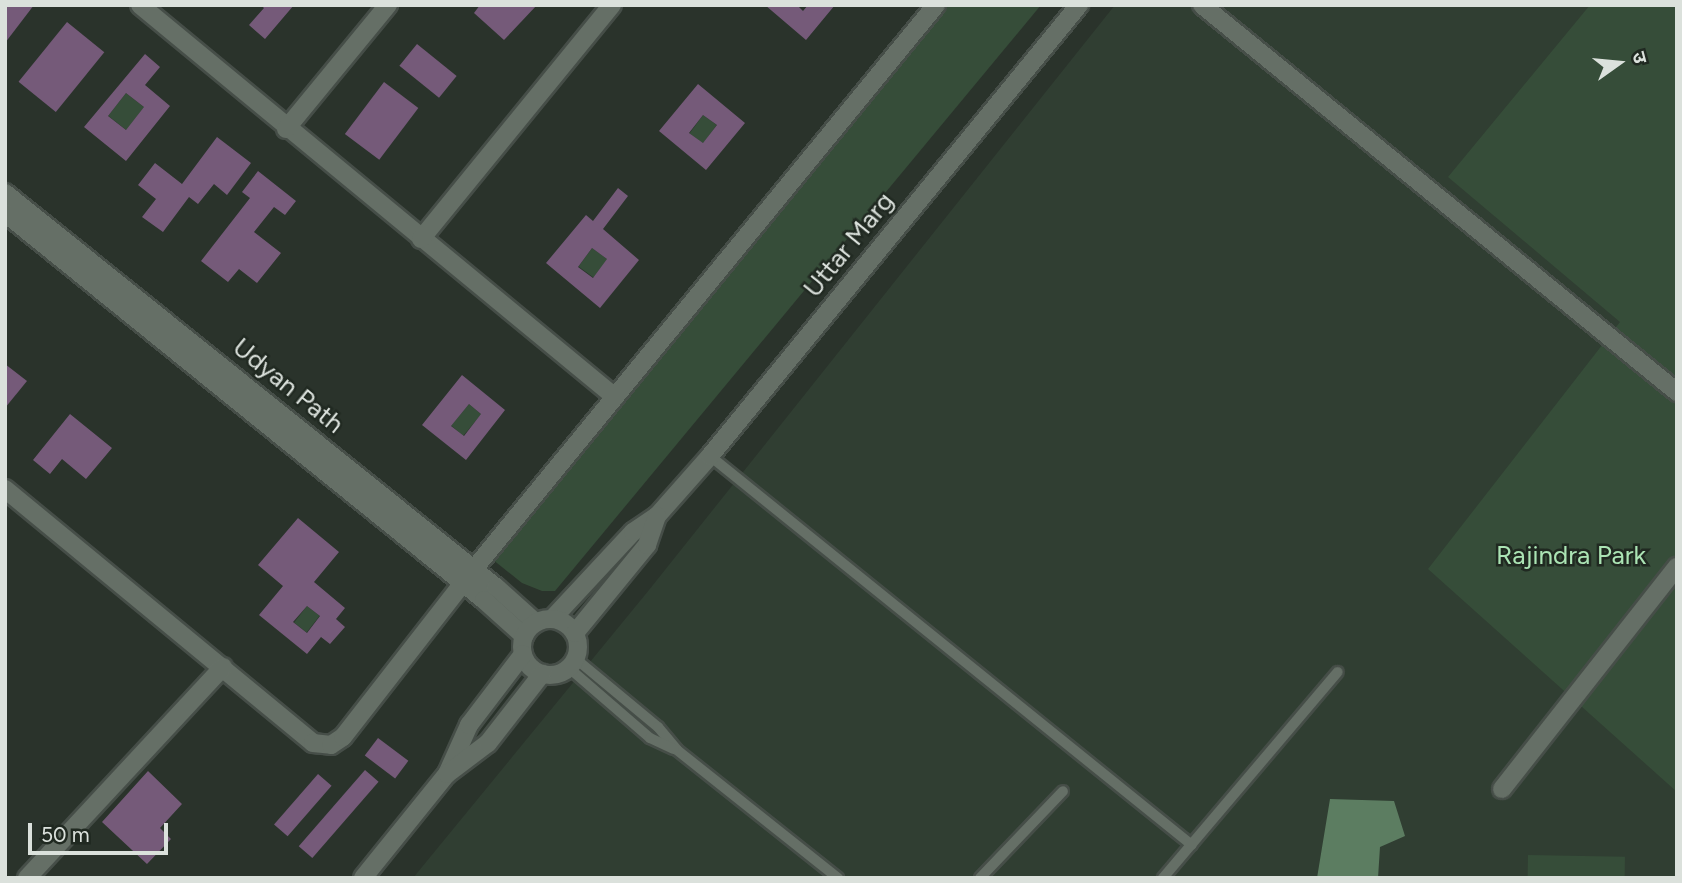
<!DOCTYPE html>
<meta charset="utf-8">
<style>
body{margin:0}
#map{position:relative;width:1682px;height:883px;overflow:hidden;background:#2a332b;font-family:Figtree,"Noto Sans Devanagari",sans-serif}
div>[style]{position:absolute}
.built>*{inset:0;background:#303e32}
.green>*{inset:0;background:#364d39;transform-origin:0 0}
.water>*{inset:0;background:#5c7d61}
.building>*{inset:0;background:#755a79;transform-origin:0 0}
.roads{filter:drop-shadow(2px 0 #464e48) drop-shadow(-2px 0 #464e48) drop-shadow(0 2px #464e48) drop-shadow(0 -2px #464e48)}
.lane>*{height:10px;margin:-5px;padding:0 5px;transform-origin:5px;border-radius:5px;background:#656f66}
.street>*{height:18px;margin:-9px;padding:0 9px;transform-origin:9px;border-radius:9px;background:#656f66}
.secondary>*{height:18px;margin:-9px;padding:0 9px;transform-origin:9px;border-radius:9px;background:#656f66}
.secondary>.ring{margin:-9px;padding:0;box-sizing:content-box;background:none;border:18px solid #656f66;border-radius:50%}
span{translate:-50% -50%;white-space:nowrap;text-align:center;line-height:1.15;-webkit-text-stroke:5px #202921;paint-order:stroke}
.street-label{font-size:26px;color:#dbe1dc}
.park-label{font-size:26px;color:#abe4b4}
.frame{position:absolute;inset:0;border:7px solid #dbe1dc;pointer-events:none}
.north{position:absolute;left:1584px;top:28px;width:70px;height:70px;-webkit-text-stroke:5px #202921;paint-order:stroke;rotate:75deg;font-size:19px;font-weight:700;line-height:28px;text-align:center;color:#dbe1dc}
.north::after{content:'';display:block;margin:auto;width:24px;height:32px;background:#dbe1dc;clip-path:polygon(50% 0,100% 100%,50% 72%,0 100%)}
.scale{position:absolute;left:28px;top:823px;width:140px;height:32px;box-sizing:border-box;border:4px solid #dbe1dc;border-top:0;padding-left:9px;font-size:21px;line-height:24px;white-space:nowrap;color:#dbe1dc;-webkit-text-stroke:5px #202921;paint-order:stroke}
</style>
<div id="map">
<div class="built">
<div style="clip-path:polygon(1115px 5px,1677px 5px,1677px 878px,413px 878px,649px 590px)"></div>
</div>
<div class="green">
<div style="clip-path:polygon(943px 5px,1041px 5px,555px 591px,542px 591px,522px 583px,492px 559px)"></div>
<div style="clip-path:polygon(1590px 5px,1677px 5px,1677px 792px,1428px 569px,1620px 322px,1448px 177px)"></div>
<div style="left:126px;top:93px;width:23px;height:29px;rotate:38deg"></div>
<div style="left:703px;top:115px;width:17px;height:23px;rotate:36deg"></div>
<div style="left:592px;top:248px;width:19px;height:23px;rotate:36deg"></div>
<div style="left:469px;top:404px;width:16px;height:28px;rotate:40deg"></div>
<div style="left:307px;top:606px;width:16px;height:21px;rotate:38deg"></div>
<div style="left:1528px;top:855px;width:97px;height:23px;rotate:1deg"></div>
</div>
<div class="water">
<div style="clip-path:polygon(1330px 799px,1394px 801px,1405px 836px,1380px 847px,1378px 878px,1317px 878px)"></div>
</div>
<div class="building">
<div style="clip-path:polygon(5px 5px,34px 5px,5px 43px)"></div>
<div style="clip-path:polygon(261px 5px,294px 5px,265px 39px,249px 25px,264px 8px)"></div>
<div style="clip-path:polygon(480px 5px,537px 5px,504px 40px,474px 13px)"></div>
<div style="clip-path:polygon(765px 5px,797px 5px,803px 11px,808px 5px,835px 5px,806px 40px)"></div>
<div style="left:67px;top:22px;width:48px;height:77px;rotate:39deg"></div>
<div style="left:417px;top:44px;width:51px;height:28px;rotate:39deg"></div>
<div style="clip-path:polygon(evenodd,145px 54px,160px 67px,145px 85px,170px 106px,126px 161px,84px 127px,145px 54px,126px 93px,144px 107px,126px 130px,108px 116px,126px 93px)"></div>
<div style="left:384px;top:82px;width:43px;height:65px;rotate:37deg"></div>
<div style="clip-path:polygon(evenodd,698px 84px,745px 123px,706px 170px,659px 131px,698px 84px,703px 115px,717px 125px,703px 143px,689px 133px,703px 115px)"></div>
<div style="clip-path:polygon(217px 137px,251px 163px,227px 195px,214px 184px,198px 204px,189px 197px,163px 232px,142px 217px,156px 199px,138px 185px,155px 163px,182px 184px)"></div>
<div style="clip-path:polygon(258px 171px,296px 201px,285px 215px,274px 207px,254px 232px,281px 253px,257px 283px,239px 269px,228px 282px,201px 261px,250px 198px,242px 192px)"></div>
<div style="clip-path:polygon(evenodd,618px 188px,628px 196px,603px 229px,639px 260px,600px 308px,546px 263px,586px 215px,593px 221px,618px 188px,592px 248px,607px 259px,593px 278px,578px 267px,592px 248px)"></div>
<div style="clip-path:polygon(5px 364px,27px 381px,5px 408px)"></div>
<div style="clip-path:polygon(evenodd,462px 375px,505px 410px,466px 460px,422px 425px,462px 375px,469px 404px,481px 414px,464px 436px,451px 426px,469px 404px)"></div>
<div style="clip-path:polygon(70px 414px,112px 448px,86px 479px,62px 459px,50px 474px,33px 460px)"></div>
<div style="clip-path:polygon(evenodd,298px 518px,339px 552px,314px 582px,345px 608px,336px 619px,345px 627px,330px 644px,321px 637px,307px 654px,259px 615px,283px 586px,258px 565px,298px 518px,307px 606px,320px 616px,307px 633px,293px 622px,307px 606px)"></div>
<div style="left:378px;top:738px;width:38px;height:22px;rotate:37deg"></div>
<div style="left:365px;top:770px;width:18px;height:101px;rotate:41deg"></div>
<div style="clip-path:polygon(148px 771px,182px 804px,160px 828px,171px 839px,147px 864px,102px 822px)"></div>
<div style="left:318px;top:774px;width:18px;height:67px;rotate:41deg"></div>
</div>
<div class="roads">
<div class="lane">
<div style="left:710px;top:456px;width:619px;rotate:38.91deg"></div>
<div style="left:576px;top:659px;width:107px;rotate:39.7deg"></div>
<div style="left:658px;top:727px;width:30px;rotate:50deg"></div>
<div style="left:677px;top:750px;width:206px;rotate:38.5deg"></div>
<div style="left:569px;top:668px;width:107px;rotate:40.8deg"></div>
<div style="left:650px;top:738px;width:26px;rotate:25deg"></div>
<div style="left:980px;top:878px;width:120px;rotate:-46.3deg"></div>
<div style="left:1163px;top:878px;width:270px;rotate:-49.7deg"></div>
</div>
<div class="street">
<div style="left:140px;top:5px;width:616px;rotate:39.53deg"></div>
<div style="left:1202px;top:5px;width:613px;rotate:39.17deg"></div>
<div style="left:286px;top:129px;width:161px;rotate:-50.6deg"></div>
<div style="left:421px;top:239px;width:302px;rotate:-50.8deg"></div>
<div style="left:5px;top:489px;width:399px;rotate:39.5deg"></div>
<div style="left:313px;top:743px;width:18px;rotate:6deg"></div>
<div style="left:331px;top:745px;width:14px;rotate:-34deg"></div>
<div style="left:343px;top:737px;width:213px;rotate:-52.1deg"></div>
<div style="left:474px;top:569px;width:729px;rotate:-50.68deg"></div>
<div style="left:1502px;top:789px;width:283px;rotate:-51.8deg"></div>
<div style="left:27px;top:878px;width:288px;rotate:-47.1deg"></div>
</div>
<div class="secondary">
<div style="left:5px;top:193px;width:630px;rotate:38.75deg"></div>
<div style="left:496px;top:587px;width:52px;rotate:41.9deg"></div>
<div style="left:5px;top:213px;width:616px;rotate:38.94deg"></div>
<div style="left:484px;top:600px;width:54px;rotate:42deg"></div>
<div style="left:553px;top:618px;width:117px;rotate:-47.1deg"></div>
<div style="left:633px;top:532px;width:29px;rotate:-34deg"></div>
<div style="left:657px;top:516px;width:80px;rotate:-48.5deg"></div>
<div style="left:710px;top:456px;width:583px;rotate:-50.71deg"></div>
<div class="ring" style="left:522px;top:619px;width:38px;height:38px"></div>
<div style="left:575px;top:633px;width:114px;rotate:-50.7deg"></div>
<div style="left:647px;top:545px;width:31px;rotate:-71deg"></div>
<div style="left:447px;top:774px;width:54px;rotate:-65.8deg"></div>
<div style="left:469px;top:725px;width:89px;rotate:-52.7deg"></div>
<div style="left:363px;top:878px;width:134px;rotate:-51.1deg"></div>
<div style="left:447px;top:774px;width:51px;rotate:-37.1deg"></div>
<div style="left:488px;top:743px;width:88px;rotate:-52deg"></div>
</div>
</div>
<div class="street-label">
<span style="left:849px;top:245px;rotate:-51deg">Uttar Marg</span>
<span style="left:288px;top:386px;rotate:39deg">Udyan Path</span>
</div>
<div class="park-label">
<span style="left:1571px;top:556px">Rajindra Park</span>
</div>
<div class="frame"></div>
<div class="north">उ</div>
<div class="scale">50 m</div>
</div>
